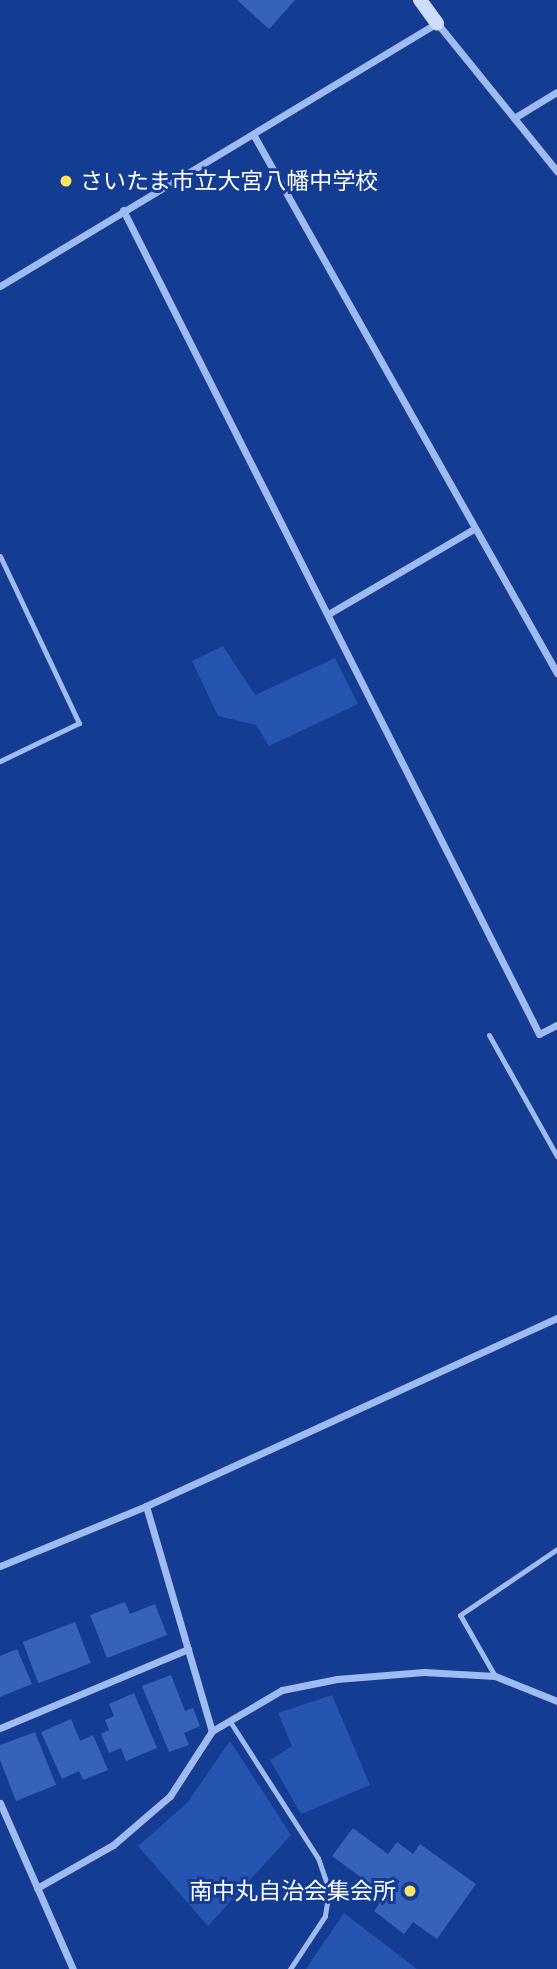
<!DOCTYPE html>
<meta charset="utf-8">
<style>
body{margin:0}
#map{position:relative;width:557px;height:1969px;overflow:hidden;background:#133c92;font-family:Cabin,"Noto Sans JP",sans-serif}
div>[style]{position:absolute}
.green>*{inset:0;background:#2554b1}
.building>*{inset:0;background:#3762b9;transform-origin:0 0}
.lane>*{height:5px;margin:-2.5px;padding:0 2.5px;transform-origin:2.5px;border-radius:2.5px;background:#a0bbf2}
.street>*{height:7px;margin:-3.5px;padding:0 3.5px;transform-origin:3.5px;border-radius:3.5px;background:#a0bbf2}
.secondary>*{height:14px;margin:-7px;padding:0 7px;transform-origin:7px;border-radius:7px;background:#ceddfc}
.dots>*{width:19px;height:19px;translate:-50% -50%;box-sizing:border-box;border:4px solid #133c92;border-radius:50%}
span{translate:-50% -50%;white-space:nowrap;text-align:center;line-height:1.15;-webkit-text-stroke:6px #133c92;paint-order:stroke}
.poi-label{font-size:23px;color:#fff}
.left{translate:0 -50%;text-align:left}
.right{translate:-100% -50%;text-align:right}
</style>
<div id="map">
<div class="green">
<div style="clip-path:polygon(223px 646px,255px 695px,335px 658px,358px 704px,269px 746px,256px 725px,218px 716px,192px 661px)"></div>
<div style="clip-path:polygon(332px 1695px,370px 1785px,301px 1814px,270px 1760px,292px 1746px,278px 1713px)"></div>
<div style="clip-path:polygon(230px 1741px,291px 1835px,208px 1926px,138px 1846px,187px 1803px)"></div>
<div style="clip-path:polygon(344px 1913px,417px 1969px,306px 1969px)"></div>
</div>
<div class="building">
<div style="clip-path:polygon(237px 0,295px 0,269px 29px)"></div>
<div style="clip-path:polygon(125px 1602px,130px 1614px,155px 1604px,167px 1635px,107px 1658px,90px 1615px)"></div>
<div style="left:75px;top:1622px;width:44px;height:56px;rotate:69deg"></div>
<div style="clip-path:polygon(17px 1649px,32px 1684px,0 1697px,0 1656px)"></div>
<div style="clip-path:polygon(171px 1675px,185px 1711px,193px 1708px,200px 1726px,184px 1733px,189px 1745px,169px 1752px,142px 1686px)"></div>
<div style="clip-path:polygon(134px 1693px,157px 1748px,126px 1761px,121px 1748px,109px 1753px,101px 1734px,109px 1730px,105px 1720px,114px 1716px,109px 1704px)"></div>
<div style="clip-path:polygon(71px 1719px,80px 1741px,93px 1735px,108px 1770px,83px 1780px,79px 1771px,62px 1779px,41px 1732px)"></div>
<div style="clip-path:polygon(35px 1732px,56px 1785px,16px 1801px,0 1760px,0 1745px)"></div>
<div style="clip-path:polygon(353px 1828px,388px 1854px,397px 1842px,413px 1854px,420px 1844px,476px 1884px,437px 1939px,413px 1922px,404px 1934px,374px 1911px,385px 1895px,332px 1856px)"></div>
</div>
<div class="lane">
<div style="left:0;top:556px;width:185px;rotate:64.7deg"></div>
<div style="left:79px;top:723px;width:88px;rotate:154.3deg"></div>
<div style="left:489px;top:1035px;width:139px;rotate:60.7deg"></div>
<div style="left:495px;top:1676px;width:70px;rotate:-119.8deg"></div>
<div style="left:460px;top:1615px;width:117px;rotate:-34.2deg"></div>
<div style="left:229px;top:1720px;width:164px;rotate:57.2deg"></div>
<div style="left:318px;top:1858px;width:34px;rotate:71deg"></div>
<div style="left:329px;top:1890px;width:26px;rotate:99deg"></div>
<div style="left:325px;top:1916px;width:64px;rotate:123.4deg"></div>
</div>
<div class="street">
<div style="left:514px;top:118px;width:50px;rotate:-31.2deg"></div>
<div style="left:253px;top:134px;width:619px;rotate:60.58deg"></div>
<div style="left:123px;top:210px;width:923px;rotate:63.21deg"></div>
<div style="left:539px;top:1034px;width:20px;rotate:-27deg"></div>
<div style="left:0;top:286px;width:510px;rotate:-31.04deg"></div>
<div style="left:437px;top:23px;width:191px;rotate:51deg"></div>
<div style="left:330px;top:613px;width:167px;rotate:-30.3deg"></div>
<div style="left:146px;top:1506px;width:234px;rotate:73.7deg"></div>
<div style="left:0;top:1566px;width:158px;rotate:-22.3deg"></div>
<div style="left:146px;top:1506px;width:452px;rotate:-24.6deg"></div>
<div style="left:0;top:1728px;width:204px;rotate:-22.8deg"></div>
<div style="left:0;top:1803px;width:181px;rotate:66.3deg"></div>
<div style="left:37px;top:1888px;width:87px;rotate:-29.5deg"></div>
<div style="left:113px;top:1845px;width:75px;rotate:-40.7deg"></div>
<div style="left:170px;top:1796px;width:77px;rotate:-57.1deg"></div>
<div style="left:212px;top:1731px;width:81px;rotate:-30.4deg"></div>
<div style="left:282px;top:1690px;width:56px;rotate:-11.3deg"></div>
<div style="left:337px;top:1679px;width:87px;rotate:-4.6deg"></div>
<div style="left:424px;top:1672px;width:71px;rotate:3.2deg"></div>
<div style="left:495px;top:1676px;width:67px;rotate:22deg"></div>
</div>
<div class="secondary">
<div style="left:420px;top:0;width:29px;rotate:54deg"></div>
</div>
<div class="dots">
<div style="left:66px;top:181px;background:#ffe360"></div>
<div style="left:410px;top:1891px;background:#ffe360"></div>
</div>
<div class="poi-label">
<span class="left" style="left:80px;top:181px">さいたま市立大宮八幡中学校</span>
<span class="right" style="left:396px;top:1891px">南中丸自治会集会所</span>
</div>
</div>
